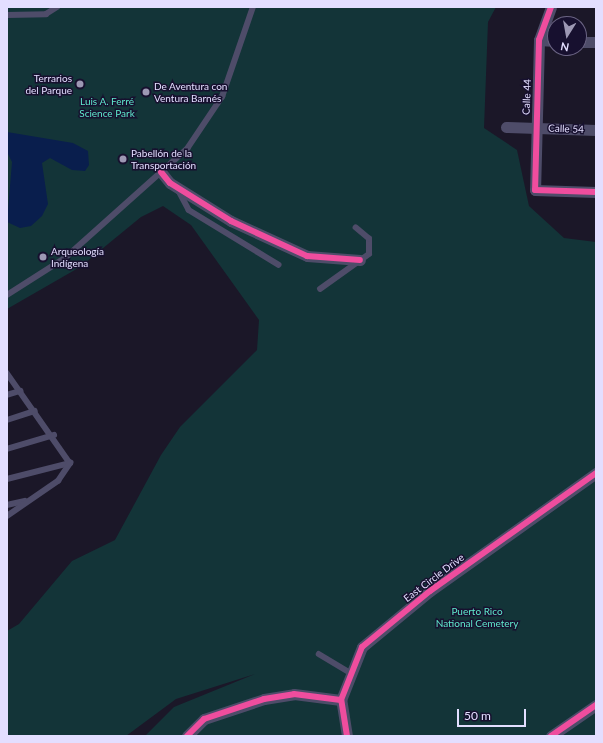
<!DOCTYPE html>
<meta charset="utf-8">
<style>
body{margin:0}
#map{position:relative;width:603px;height:743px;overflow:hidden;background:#1b1728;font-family:Lato,sans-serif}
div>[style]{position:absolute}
.green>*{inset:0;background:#133438}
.water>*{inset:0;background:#091e4d}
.service>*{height:5.5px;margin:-2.75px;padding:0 2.75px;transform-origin:2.75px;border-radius:2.75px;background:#4e4c69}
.minor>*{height:11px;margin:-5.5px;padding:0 5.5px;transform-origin:5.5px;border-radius:5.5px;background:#4e4c69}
.cycleway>*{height:6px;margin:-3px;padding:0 3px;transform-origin:3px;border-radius:3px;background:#ef4d9e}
.dots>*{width:11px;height:11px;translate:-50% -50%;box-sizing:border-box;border:2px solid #17102f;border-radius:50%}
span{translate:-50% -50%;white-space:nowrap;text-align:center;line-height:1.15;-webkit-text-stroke:3px #17102f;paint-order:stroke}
.poi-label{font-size:10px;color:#e3deff}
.right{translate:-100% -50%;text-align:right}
.left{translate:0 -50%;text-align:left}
.street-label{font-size:10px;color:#e3deff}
.park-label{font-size:10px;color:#5feacd}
.frame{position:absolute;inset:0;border:8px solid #e3deff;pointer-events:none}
.north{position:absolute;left:547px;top:16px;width:40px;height:40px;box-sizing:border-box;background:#17102f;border:1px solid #696282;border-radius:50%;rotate:191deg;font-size:11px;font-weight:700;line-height:16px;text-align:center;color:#e3deff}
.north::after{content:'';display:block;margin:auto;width:14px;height:18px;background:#9d98b4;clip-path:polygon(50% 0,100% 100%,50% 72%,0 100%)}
.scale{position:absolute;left:457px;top:709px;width:69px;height:18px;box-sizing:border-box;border:2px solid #e3deff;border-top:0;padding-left:5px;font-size:12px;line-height:14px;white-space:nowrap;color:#e3deff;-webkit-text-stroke:3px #17102f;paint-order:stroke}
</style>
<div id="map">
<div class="green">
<div style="clip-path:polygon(7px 7px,496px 7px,488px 22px,484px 128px,517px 150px,529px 206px,564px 238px,596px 242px,596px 736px,145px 736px,174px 707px,255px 674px,176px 699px,126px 736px,7px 736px,7px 631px,19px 624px,72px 561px,115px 540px,161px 455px,180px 427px,257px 350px,259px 320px,191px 225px,163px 206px,141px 217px,80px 267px,7px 309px)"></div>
</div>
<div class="water">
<div style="clip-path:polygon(7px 132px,73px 143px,88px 151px,89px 165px,85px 171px,72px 170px,50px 158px,42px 163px,48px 204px,42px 216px,31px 226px,20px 228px,7px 222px,12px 162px,7px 152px)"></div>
</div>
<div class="service">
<div style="left:7px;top:15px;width:39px;rotate:-1deg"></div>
<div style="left:46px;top:14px;width:13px;rotate:-32deg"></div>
<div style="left:179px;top:191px;width:21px;rotate:62deg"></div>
<div style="left:189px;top:210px;width:105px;rotate:31.4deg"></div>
<div style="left:320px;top:289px;width:60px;rotate:-35.5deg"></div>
<div style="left:369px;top:254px;width:15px;rotate:-90deg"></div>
<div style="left:369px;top:239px;width:17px;rotate:-140deg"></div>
<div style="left:7px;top:295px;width:69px;rotate:-32.5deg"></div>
<div style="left:65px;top:258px;width:164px;rotate:-41.8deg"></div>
<div style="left:187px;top:149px;width:63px;rotate:-56.1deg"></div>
<div style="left:222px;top:97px;width:95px;rotate:-71deg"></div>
<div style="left:7px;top:373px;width:110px;rotate:55deg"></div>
<div style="left:7px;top:395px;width:14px;rotate:-17deg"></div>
<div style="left:7px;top:420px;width:29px;rotate:-18deg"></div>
<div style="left:7px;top:449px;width:49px;rotate:-16.6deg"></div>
<div style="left:7px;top:479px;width:65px;rotate:-14.3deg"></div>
<div style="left:7px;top:505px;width:18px;rotate:-13deg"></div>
<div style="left:7px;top:516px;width:62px;rotate:-34.5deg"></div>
<div style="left:58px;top:481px;width:22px;rotate:-56deg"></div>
<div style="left:319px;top:654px;width:37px;rotate:31deg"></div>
</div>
<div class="minor">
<div style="left:551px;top:7px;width:35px;rotate:110deg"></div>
<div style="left:539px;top:40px;width:150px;rotate:91.5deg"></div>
<div style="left:535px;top:190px;width:61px;rotate:1.9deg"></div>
<div style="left:539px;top:40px;width:16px;rotate:4deg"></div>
<div style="left:579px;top:42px;width:17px"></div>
<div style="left:506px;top:127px;width:90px;rotate:1.9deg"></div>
<div style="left:161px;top:172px;width:14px;rotate:51deg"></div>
<div style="left:170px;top:183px;width:72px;rotate:31.9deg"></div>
<div style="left:231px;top:221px;width:84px;rotate:24.7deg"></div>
<div style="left:307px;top:256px;width:53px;rotate:4.3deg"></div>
<div style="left:187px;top:736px;width:24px;rotate:-45deg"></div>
<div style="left:204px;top:719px;width:63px;rotate:-18.4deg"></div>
<div style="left:264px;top:699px;width:30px;rotate:-9deg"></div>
<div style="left:294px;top:694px;width:47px;rotate:7.3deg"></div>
<div style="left:347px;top:736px;width:36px;rotate:-99deg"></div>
<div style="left:341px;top:700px;width:57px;rotate:-68.4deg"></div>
<div style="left:362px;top:647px;width:88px;rotate:-39.5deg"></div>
<div style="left:430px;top:591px;width:204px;rotate:-35.4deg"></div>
<div style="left:551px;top:736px;width:55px;rotate:-34.6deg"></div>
</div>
<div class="cycleway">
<div style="left:551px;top:7px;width:35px;rotate:110deg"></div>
<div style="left:539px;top:40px;width:150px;rotate:91.5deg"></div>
<div style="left:535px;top:190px;width:61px;rotate:1.9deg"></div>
<div style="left:161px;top:172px;width:14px;rotate:51deg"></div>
<div style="left:170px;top:183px;width:72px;rotate:31.9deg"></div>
<div style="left:231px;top:221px;width:84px;rotate:24.7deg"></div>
<div style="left:307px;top:256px;width:53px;rotate:4.3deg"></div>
<div style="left:187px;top:736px;width:24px;rotate:-45deg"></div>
<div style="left:204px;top:719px;width:63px;rotate:-18.4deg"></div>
<div style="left:264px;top:699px;width:30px;rotate:-9deg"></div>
<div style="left:294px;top:694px;width:47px;rotate:7.3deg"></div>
<div style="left:347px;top:736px;width:36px;rotate:-99deg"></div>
<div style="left:341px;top:700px;width:57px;rotate:-68.4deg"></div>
<div style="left:362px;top:647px;width:88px;rotate:-39.5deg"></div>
<div style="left:430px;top:591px;width:204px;rotate:-35.4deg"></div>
<div style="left:551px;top:736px;width:55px;rotate:-34.6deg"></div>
</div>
<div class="dots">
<div style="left:80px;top:84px;background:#9d98b4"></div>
<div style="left:146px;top:92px;background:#9d98b4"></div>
<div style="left:123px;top:159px;background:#9d98b4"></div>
<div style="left:43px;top:257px;background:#9d98b4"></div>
</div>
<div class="poi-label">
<span class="right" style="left:72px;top:84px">Terrarios<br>del Parque</span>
<span class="left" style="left:154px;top:92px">De Aventura con<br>Ventura Barnés</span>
<span class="left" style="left:131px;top:159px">Pabellón de la<br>Transportación</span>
<span class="left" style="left:51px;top:257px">Arqueología<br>Indígena</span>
</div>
<div class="street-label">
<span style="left:527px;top:97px;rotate:-88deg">Calle 44</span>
<span style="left:566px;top:129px;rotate:2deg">Calle 54</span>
<span style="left:434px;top:578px;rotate:-37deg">East Circle Drive</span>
</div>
<div class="park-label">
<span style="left:107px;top:107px">Luis A. Ferré<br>Science Park</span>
<span style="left:477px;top:617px">Puerto Rico<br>National Cemetery</span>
</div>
<div class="frame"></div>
<div class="north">N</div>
<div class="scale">50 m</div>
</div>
